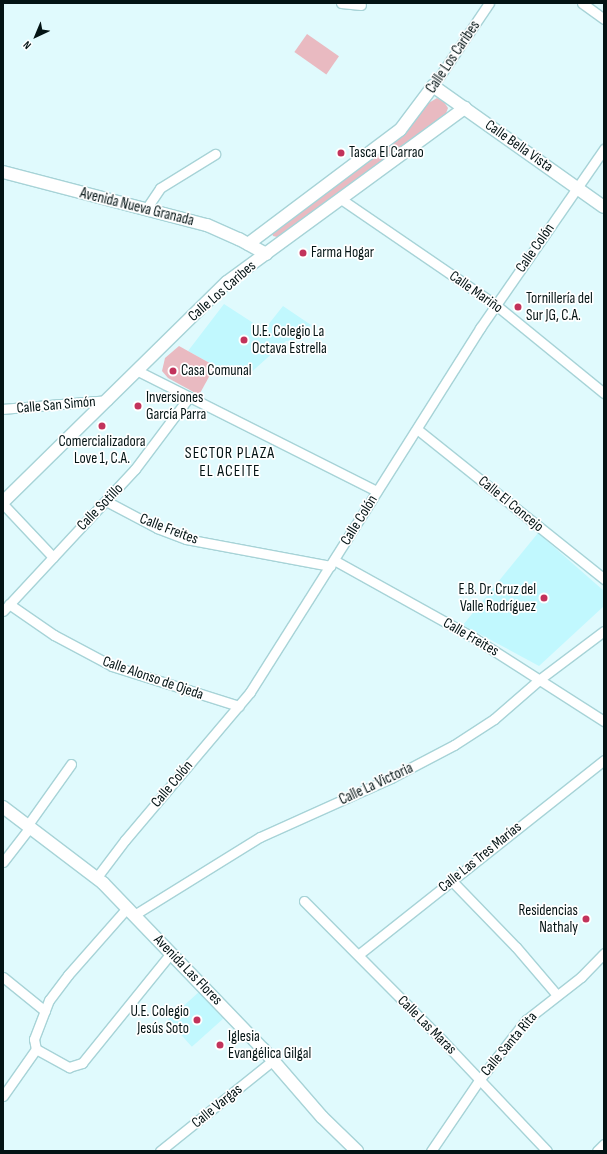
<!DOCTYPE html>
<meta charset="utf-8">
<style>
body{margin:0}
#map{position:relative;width:607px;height:1154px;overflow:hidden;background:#e0fafd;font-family:"Sofia Sans Condensed",sans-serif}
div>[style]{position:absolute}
.built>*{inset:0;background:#c1f8fe;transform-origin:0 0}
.green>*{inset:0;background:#e9bac1;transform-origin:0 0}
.roads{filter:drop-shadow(1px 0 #a7d3d7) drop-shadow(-1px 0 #a7d3d7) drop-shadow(0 1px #a7d3d7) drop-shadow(0 -1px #a7d3d7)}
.minor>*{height:9px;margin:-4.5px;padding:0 4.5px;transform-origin:4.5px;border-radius:4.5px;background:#fff}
.tertiary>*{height:12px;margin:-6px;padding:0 6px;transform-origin:6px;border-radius:6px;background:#fff}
.dots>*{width:11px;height:11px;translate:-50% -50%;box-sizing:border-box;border:2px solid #fff;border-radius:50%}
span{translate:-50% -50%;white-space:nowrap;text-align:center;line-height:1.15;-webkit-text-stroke:3.5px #fff;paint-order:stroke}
.street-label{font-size:15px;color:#031314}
.poi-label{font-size:15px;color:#031314}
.left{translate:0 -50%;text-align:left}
.right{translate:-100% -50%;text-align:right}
.neighbourhood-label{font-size:16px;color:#031314;letter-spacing:1px}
.frame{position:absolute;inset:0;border:4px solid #031314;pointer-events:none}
.north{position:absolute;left:16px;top:16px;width:40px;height:40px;-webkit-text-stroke:3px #fff;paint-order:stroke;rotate:224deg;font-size:11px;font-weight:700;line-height:16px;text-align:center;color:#031314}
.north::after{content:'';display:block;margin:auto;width:14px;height:18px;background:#031314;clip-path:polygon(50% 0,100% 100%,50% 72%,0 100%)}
</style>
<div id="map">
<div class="built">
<div style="clip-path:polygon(224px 304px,264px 330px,283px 306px,311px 325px,300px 340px,286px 341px,247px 376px,217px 367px,188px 351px)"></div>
<div style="clip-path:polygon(538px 533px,604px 591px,604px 606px,539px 666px,463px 625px)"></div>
<div style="left:199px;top:992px;width:36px;height:42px;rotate:48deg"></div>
</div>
<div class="green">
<div style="left:307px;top:34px;width:39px;height:22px;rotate:35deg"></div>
<div style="clip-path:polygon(437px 98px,444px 102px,448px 108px,445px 116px,277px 237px,273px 236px,272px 233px,399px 138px,427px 104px)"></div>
<div style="clip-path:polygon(179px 346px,215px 366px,199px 395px,168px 378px,162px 371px,165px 358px)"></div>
</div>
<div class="roads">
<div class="minor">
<div style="left:341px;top:3px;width:20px;rotate:6deg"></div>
<div style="left:582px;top:3px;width:27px;rotate:36deg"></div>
<div style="left:433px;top:86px;width:100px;rotate:-56deg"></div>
<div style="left:341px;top:199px;width:188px;rotate:34.4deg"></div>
<div style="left:496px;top:305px;width:139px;rotate:39.2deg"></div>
<div style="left:146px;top:209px;width:25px;rotate:-56deg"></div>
<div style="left:160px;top:188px;width:65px;rotate:-31.7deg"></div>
<div style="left:138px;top:371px;width:267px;rotate:26.7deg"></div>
<div style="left:3px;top:409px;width:105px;rotate:-4.9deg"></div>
<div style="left:417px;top:429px;width:240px;rotate:38.7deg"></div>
<div style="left:106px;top:501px;width:58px;rotate:27.9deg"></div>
<div style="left:157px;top:528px;width:31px;rotate:21deg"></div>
<div style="left:186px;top:539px;width:147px;rotate:10.6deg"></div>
<div style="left:3px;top:504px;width:73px;rotate:46.7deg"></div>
<div style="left:334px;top:560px;width:160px;rotate:29.1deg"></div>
<div style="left:474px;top:638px;width:154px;rotate:32.6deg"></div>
<div style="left:9px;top:604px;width:55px;rotate:34.6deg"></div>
<div style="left:54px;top:635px;width:66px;rotate:28.1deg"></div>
<div style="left:112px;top:666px;width:133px;rotate:17.5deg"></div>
<div style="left:3px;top:611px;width:194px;rotate:-47.1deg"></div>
<div style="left:135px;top:469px;width:90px;rotate:-53.1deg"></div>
<div style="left:27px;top:826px;width:76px;rotate:-54.6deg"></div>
<div style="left:3px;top:862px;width:44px;rotate:-52.4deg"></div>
<div style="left:97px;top:877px;width:46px;rotate:-52.9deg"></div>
<div style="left:125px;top:840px;width:194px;rotate:-49.8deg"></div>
<div style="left:250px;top:692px;width:431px;rotate:-57.7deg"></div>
<div style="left:480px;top:328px;width:218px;rotate:-55.3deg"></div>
<div style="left:451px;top:880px;width:93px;rotate:45.9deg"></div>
<div style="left:516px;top:947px;width:63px;rotate:49.5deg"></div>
<div style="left:304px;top:901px;width:197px;rotate:45.2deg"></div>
<div style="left:443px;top:1041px;width:151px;rotate:46.6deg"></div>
<div style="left:127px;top:908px;width:89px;rotate:131.4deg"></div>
<div style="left:68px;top:975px;width:31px;rotate:127deg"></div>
<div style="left:49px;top:1000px;width:42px;rotate:111deg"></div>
<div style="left:34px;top:1039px;width:10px;rotate:79deg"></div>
<div style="left:36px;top:1049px;width:38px;rotate:29deg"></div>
<div style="left:69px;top:1067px;width:14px;rotate:-17deg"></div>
<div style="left:82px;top:1063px;width:141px;rotate:-51deg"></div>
<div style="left:134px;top:915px;width:148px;rotate:-31.8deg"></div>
<div style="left:260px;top:837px;width:144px;rotate:-24.2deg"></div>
<div style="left:391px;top:778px;width:71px;rotate:-27.6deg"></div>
<div style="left:454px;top:745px;width:48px;rotate:-33deg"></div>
<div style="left:494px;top:719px;width:61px;rotate:-41deg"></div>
<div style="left:540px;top:679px;width:80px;rotate:-36.9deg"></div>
<div style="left:358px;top:955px;width:314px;rotate:-38.4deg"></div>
<div style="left:3px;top:977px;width:54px;rotate:39deg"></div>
<div style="left:3px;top:1096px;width:57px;rotate:-54.9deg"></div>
<div style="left:160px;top:1151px;width:145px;rotate:-38.8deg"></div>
<div style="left:431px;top:1151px;width:87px;rotate:-55.8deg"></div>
<div style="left:480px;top:1079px;width:75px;rotate:-52.1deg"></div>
<div style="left:526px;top:1020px;width:70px;rotate:-38deg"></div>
<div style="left:581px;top:977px;width:33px;rotate:-46deg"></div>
<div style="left:597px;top:1151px;width:10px;rotate:-45deg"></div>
</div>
<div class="tertiary">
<div style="left:3px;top:172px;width:211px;rotate:14.6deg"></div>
<div style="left:207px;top:225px;width:35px;rotate:24deg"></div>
<div style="left:239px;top:239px;width:31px;rotate:29deg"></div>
<div style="left:248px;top:244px;width:190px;rotate:-36.9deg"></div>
<div style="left:400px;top:130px;width:55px;rotate:-53.1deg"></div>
<div style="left:433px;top:86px;width:209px;rotate:35.3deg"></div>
<div style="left:3px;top:502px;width:314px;rotate:-44.5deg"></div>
<div style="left:227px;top:282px;width:295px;rotate:-36.2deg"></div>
<div style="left:3px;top:807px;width:126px;rotate:37.2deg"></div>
<div style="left:103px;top:883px;width:231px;rotate:46.1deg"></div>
<div style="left:263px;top:1049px;width:90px;rotate:49.1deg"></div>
<div style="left:322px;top:1117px;width:49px;rotate:44.2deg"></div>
</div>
</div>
<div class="dots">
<div style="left:341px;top:153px;background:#c2335b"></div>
<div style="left:303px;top:253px;background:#c2335b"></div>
<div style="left:518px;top:307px;background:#c2335b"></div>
<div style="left:244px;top:340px;background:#c2335b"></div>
<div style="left:173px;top:371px;background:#c2335b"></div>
<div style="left:138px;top:406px;background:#c2335b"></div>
<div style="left:102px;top:426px;background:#c2335b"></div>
<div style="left:544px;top:598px;background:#c2335b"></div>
<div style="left:586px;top:919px;background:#c2335b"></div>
<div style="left:197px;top:1020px;background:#c2335b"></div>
<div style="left:220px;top:1045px;background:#c2335b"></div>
</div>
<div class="street-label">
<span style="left:453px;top:57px;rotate:-56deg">Calle Los Caribes</span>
<span style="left:519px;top:146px;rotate:35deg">Calle Bella Vista</span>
<span style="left:137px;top:207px;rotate:14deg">Avenida Nueva Granada</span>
<span style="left:535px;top:248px;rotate:-55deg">Calle Colón</span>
<span style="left:222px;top:291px;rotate:-41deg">Calle Los Caribes</span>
<span style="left:476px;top:292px;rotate:35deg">Calle Mariño</span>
<span style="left:56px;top:405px;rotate:-5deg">Calle San Simón</span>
<span style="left:511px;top:504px;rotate:39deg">Calle El Concejo</span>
<span style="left:100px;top:507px;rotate:-46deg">Calle Sotillo</span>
<span style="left:359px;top:520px;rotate:-58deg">Calle Colón</span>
<span style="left:169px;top:529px;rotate:21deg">Calle Freites</span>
<span style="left:471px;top:637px;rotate:30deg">Calle Freites</span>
<span style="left:153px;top:678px;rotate:19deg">Calle Alonso de Ojeda</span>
<span style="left:172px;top:784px;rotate:-50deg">Calle Colón</span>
<span style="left:376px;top:784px;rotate:-25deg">Calle La Victoria</span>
<span style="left:480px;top:857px;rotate:-39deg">Calle Las Tres Marías</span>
<span style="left:188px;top:970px;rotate:46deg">Avenida Las Flores</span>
<span style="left:427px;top:1025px;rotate:45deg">Calle Las Maras</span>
<span style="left:509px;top:1044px;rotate:-50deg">Calle Santa Rita</span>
<span style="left:217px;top:1106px;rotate:-39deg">Calle Vargas</span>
</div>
<div class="poi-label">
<span class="left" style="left:349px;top:153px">Tasca El Carrao</span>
<span class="left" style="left:311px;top:253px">Farma Hogar</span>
<span class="left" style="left:526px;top:307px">Tornillería del<br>Sur JG, C.A.</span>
<span class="left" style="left:252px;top:340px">U.E. Colegio La<br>Octava Estrella</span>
<span class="left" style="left:181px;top:371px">Casa Comunal</span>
<span class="left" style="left:146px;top:406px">Inversiones<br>García Parra</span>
<span style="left:102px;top:450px">Comercializadora<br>Love 1, C.A.</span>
<span class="right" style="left:536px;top:598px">E.B. Dr. Cruz del<br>Valle Rodríguez</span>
<span class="right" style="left:578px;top:919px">Residencias<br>Nathaly</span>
<span class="right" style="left:189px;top:1020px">U.E. Colegio<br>Jesús Soto</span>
<span class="left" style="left:228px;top:1045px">Iglesia<br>Evangélica Gilgal</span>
</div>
<div class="neighbourhood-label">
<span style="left:230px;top:463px">SECTOR PLAZA<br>EL ACEITE</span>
</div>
<div class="frame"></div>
<div class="north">N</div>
</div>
